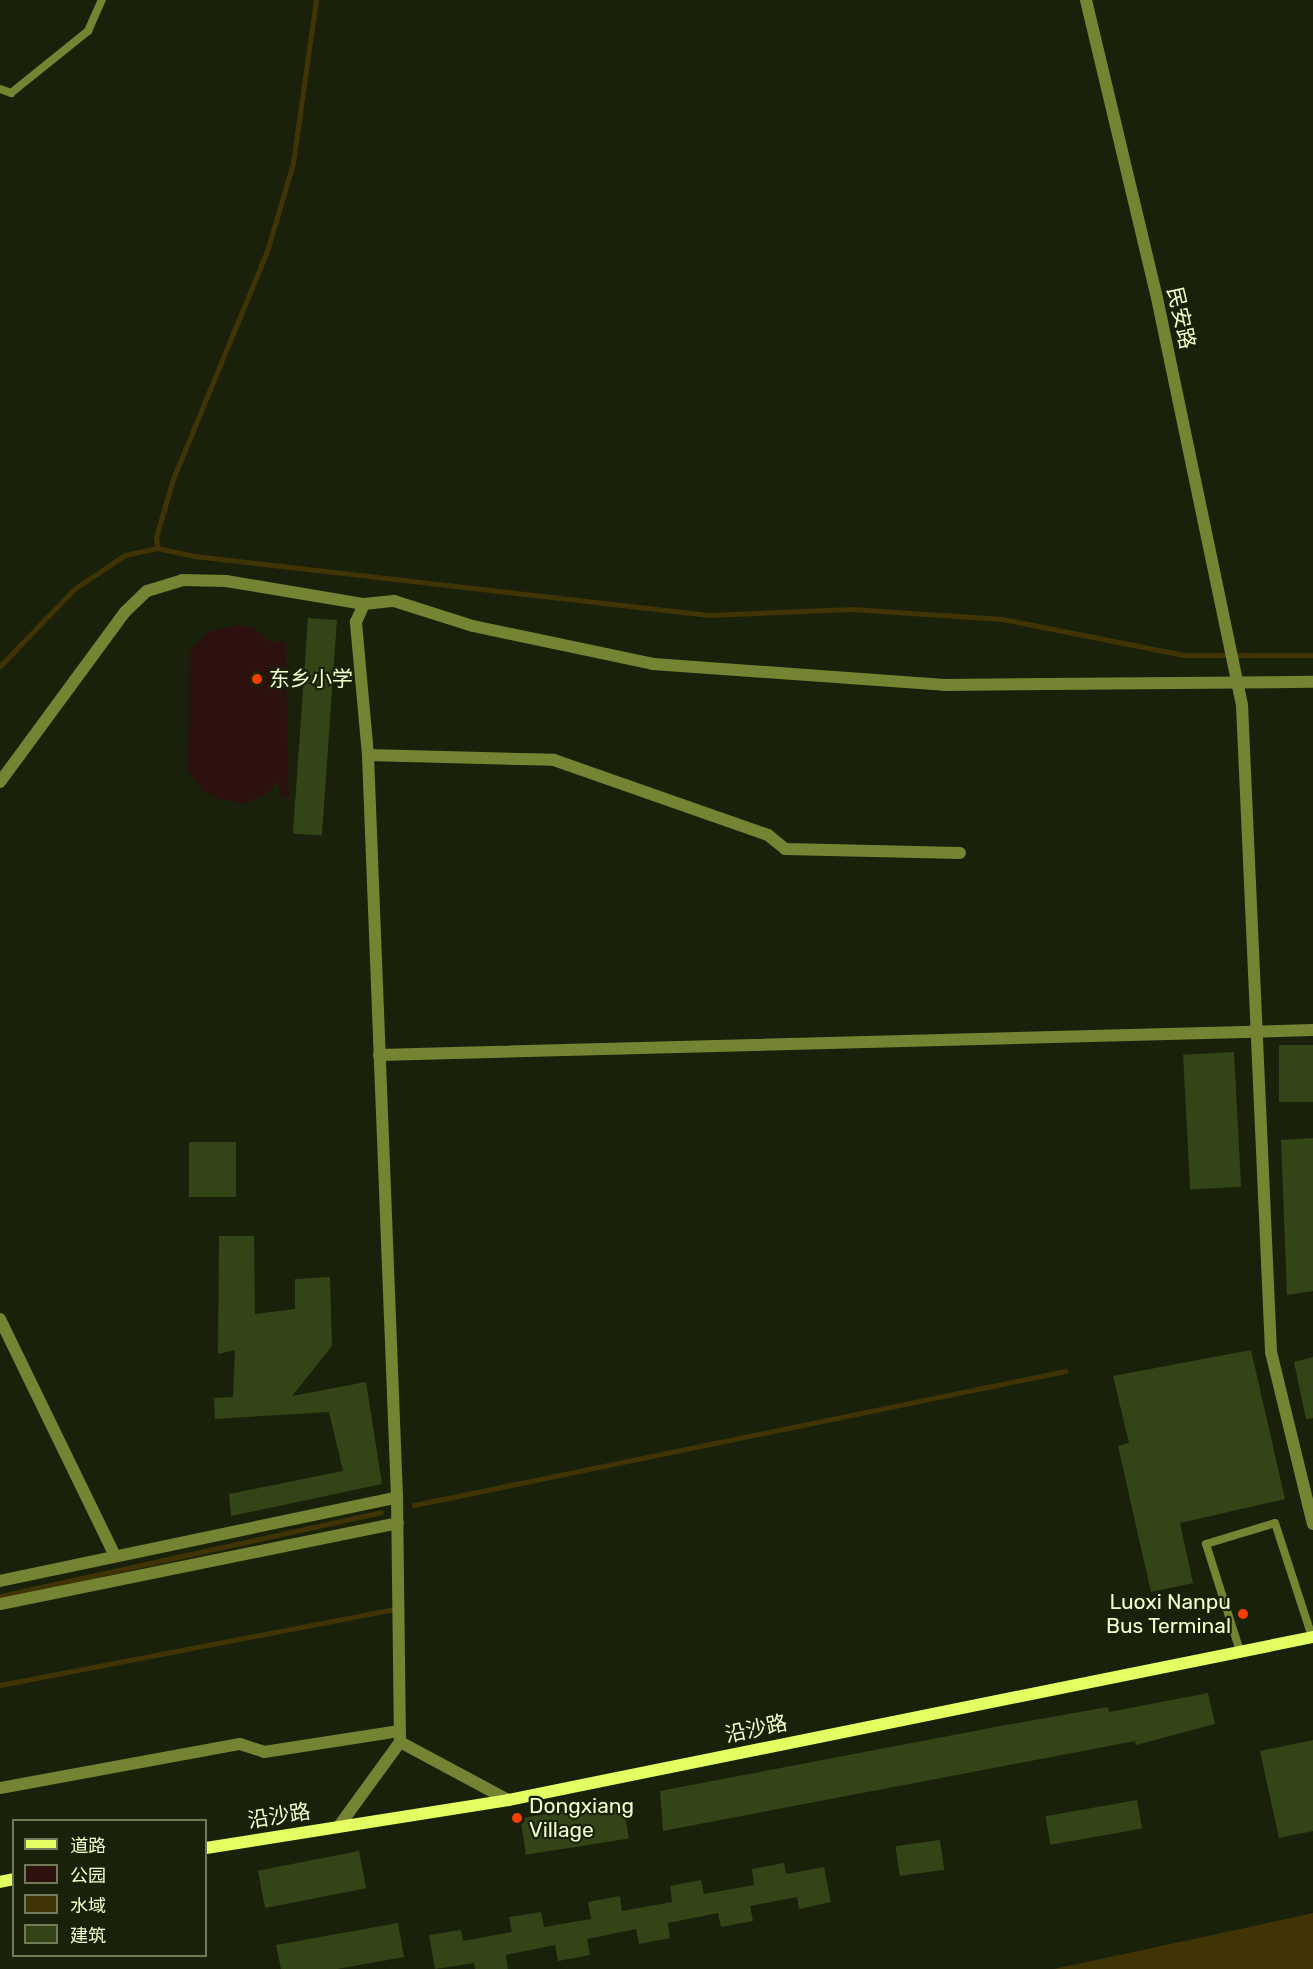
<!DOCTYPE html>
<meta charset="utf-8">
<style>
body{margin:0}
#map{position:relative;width:1313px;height:1969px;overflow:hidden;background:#1a210b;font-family:Rubik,"Noto Sans SC",sans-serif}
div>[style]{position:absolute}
.green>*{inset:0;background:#2c110e}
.water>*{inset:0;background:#403405}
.stream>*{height:5px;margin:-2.5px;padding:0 2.5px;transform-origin:2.5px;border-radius:2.5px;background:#403405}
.building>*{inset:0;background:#334416;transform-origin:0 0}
.lane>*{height:8px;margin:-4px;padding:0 4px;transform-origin:4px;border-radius:4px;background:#758432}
.street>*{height:12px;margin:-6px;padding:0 6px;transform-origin:6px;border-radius:6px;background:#758432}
.secondary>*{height:12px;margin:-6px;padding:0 6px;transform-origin:6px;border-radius:6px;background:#e4ff62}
.dots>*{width:16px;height:16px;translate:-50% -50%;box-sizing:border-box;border:3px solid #1a210b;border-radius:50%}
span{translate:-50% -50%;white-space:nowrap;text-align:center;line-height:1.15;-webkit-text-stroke:4.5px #1a210b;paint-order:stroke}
.street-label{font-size:21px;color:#f1ffcb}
.poi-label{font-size:21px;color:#f1ffcb}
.left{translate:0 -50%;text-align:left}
.right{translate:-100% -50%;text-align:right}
.legend{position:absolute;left:12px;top:1819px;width:195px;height:138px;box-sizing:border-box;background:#1a210b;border:2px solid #707a58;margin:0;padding:8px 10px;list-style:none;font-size:18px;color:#f1ffcb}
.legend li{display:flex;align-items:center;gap:12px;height:30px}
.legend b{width:30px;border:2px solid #707a58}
</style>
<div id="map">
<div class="green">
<div style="clip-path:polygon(239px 625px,254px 628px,272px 642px,285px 642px,289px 797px,279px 797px,279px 781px,266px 794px,246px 803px,219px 799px,203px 790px,188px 770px,190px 650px,210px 631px)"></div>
</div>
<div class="water">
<div style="clip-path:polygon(1313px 1913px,1313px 1969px,1054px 1969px,1231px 1931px)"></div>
</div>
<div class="stream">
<div style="left:157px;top:548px;width:38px;rotate:12deg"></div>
<div style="left:194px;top:556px;width:518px;rotate:6.54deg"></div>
<div style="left:709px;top:615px;width:142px;rotate:-2.4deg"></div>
<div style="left:851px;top:609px;width:151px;rotate:3.8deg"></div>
<div style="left:1002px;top:619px;width:185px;rotate:11.2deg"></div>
<div style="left:1183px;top:655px;width:130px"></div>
<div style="left:0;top:666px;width:107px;rotate:-46.1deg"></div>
<div style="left:74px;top:589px;width:61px;rotate:-33.7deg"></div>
<div style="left:125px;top:555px;width:33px;rotate:-12deg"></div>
<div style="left:157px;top:548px;width:11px;rotate:-95deg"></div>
<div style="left:156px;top:537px;width:60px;rotate:-73.7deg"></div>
<div style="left:173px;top:479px;width:250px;rotate:-67.6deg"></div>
<div style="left:268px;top:248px;width:89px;rotate:-73.6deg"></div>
<div style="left:293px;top:163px;width:165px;rotate:-82deg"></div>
<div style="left:414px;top:1505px;width:665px;rotate:-11.63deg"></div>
<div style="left:0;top:1596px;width:390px;rotate:-12.4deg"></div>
<div style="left:0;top:1685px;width:405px;rotate:-10.9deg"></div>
</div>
<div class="building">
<div style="left:308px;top:618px;width:29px;height:216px;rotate:4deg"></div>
<div style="left:1313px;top:1045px;width:57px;height:34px;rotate:90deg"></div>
<div style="left:1234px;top:1052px;width:135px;height:51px;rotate:87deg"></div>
<div style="clip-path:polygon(1313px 1138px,1313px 1291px,1287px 1295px,1281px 1140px)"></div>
<div style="left:189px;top:1142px;width:47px;height:55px"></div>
<div style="clip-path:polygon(219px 1236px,254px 1236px,255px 1314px,295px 1309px,295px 1279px,330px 1277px,332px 1346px,292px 1396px,366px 1382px,382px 1484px,231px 1516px,229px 1494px,343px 1471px,329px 1412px,215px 1419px,214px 1398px,233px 1397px,235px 1350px,218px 1354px)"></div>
<div style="clip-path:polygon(1251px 1350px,1285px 1499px,1180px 1523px,1193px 1583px,1151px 1592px,1118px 1446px,1129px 1443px,1113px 1376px)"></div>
<div style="clip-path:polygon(1313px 1357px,1313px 1418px,1306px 1419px,1294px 1362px)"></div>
<div style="clip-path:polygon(1208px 1693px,1215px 1724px,1136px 1745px,1135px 1741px,663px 1831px,660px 1791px,1006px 1725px,1108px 1707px,1109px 1712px)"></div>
<div style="clip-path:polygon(1313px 1740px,1313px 1831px,1279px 1838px,1260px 1751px)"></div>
<div style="left:1137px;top:1800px;width:29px;height:93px;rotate:80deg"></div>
<div style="left:623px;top:1802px;width:37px;height:104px;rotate:81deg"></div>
<div style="left:940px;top:1840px;width:30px;height:45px;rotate:82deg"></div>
<div style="left:359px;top:1851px;width:38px;height:103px;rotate:79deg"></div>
<div style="clip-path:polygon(784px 1863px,786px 1874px,824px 1867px,831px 1902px,799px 1909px,797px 1897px,750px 1906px,753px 1921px,721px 1927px,718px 1913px,668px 1923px,670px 1938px,639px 1944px,636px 1929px,587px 1939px,590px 1955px,558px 1961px,555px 1945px,506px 1955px,508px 1969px,475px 1969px,474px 1963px,435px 1969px,429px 1935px,461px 1930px,463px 1941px,512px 1932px,509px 1917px,541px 1912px,544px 1927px,591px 1919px,588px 1902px,620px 1896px,622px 1911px,672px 1902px,670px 1886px,701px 1880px,704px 1894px,754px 1885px,752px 1869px)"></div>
<div style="clip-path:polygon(398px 1923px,404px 1957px,337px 1969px,281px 1969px,276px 1945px)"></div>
</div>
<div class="lane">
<div style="left:0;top:89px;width:12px;rotate:20deg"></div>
<div style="left:11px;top:93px;width:99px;rotate:-38.8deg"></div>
<div style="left:88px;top:31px;width:34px;rotate:-66deg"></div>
<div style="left:1239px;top:1648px;width:109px;rotate:-107.6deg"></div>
<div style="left:1206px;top:1544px;width:72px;rotate:-16.9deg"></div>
<div style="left:1275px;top:1523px;width:120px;rotate:72deg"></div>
</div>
<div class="street">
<div style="left:1086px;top:0;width:306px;rotate:76.6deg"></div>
<div style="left:1157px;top:298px;width:416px;rotate:78.2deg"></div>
<div style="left:1242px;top:705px;width:648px;rotate:87.43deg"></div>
<div style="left:1271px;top:1352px;width:177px;rotate:76.3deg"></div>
<div style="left:368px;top:755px;width:186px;rotate:1.5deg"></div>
<div style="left:554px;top:760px;width:227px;rotate:19.3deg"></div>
<div style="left:768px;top:835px;width:22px;rotate:39deg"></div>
<div style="left:785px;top:849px;width:175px;rotate:1.3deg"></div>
<div style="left:0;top:782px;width:211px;rotate:-53.7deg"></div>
<div style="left:125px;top:612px;width:30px;rotate:-44deg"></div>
<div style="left:147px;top:591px;width:37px;rotate:-17deg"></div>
<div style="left:182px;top:580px;width:44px;rotate:1.3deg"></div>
<div style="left:226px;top:581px;width:140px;rotate:9.5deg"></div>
<div style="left:379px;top:1055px;width:934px;rotate:-1.53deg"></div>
<div style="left:0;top:1319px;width:263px;rotate:64.1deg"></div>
<div style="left:0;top:1581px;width:406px;rotate:-11.9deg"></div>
<div style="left:0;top:1604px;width:406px;rotate:-11.5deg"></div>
<div style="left:400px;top:1742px;width:123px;rotate:28.2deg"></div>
<div style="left:0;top:1788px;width:244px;rotate:-10.4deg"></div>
<div style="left:240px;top:1744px;width:25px;rotate:18deg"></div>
<div style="left:264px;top:1752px;width:137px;rotate:-8.8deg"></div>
<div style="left:339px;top:1826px;width:104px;rotate:-54deg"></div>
<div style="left:400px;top:1742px;width:245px;rotate:-90.7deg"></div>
<div style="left:397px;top:1497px;width:743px;rotate:-92.24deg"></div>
<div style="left:368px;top:755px;width:134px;rotate:-95.2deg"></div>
<div style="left:356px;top:622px;width:20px;rotate:-66deg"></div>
<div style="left:364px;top:604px;width:30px;rotate:-6deg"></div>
<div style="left:394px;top:601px;width:83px;rotate:17.6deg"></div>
<div style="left:473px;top:626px;width:184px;rotate:11.9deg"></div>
<div style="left:653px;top:664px;width:292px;rotate:4.1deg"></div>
<div style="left:944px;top:685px;width:369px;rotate:-0.5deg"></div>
</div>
<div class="secondary">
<div style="left:206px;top:1848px;width:306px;rotate:-9deg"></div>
<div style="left:508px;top:1800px;width:821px;rotate:-11.45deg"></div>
<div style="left:0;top:1882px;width:14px;rotate:-12deg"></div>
</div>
<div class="dots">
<div style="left:257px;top:679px;background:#f63e00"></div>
<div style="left:1243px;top:1614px;background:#f63e00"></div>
<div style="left:517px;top:1818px;background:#f63e00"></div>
</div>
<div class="street-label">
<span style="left:1181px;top:318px;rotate:77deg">民安路</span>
<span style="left:756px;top:1729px;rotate:-12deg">沿沙路</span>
<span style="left:279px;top:1816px;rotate:-9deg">沿沙路</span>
</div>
<div class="poi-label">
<span class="left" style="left:269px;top:679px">东乡小学</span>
<span class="right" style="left:1231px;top:1614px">Luoxi Nanpu<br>Bus Terminal</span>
<span class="left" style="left:529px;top:1818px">Dongxiang<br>Village</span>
</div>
<ul class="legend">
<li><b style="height:8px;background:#e4ff62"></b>道路</li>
<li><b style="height:16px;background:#2c110e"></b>公园</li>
<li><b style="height:16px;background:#403405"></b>水域</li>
<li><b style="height:16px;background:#334416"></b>建筑</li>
</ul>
</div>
